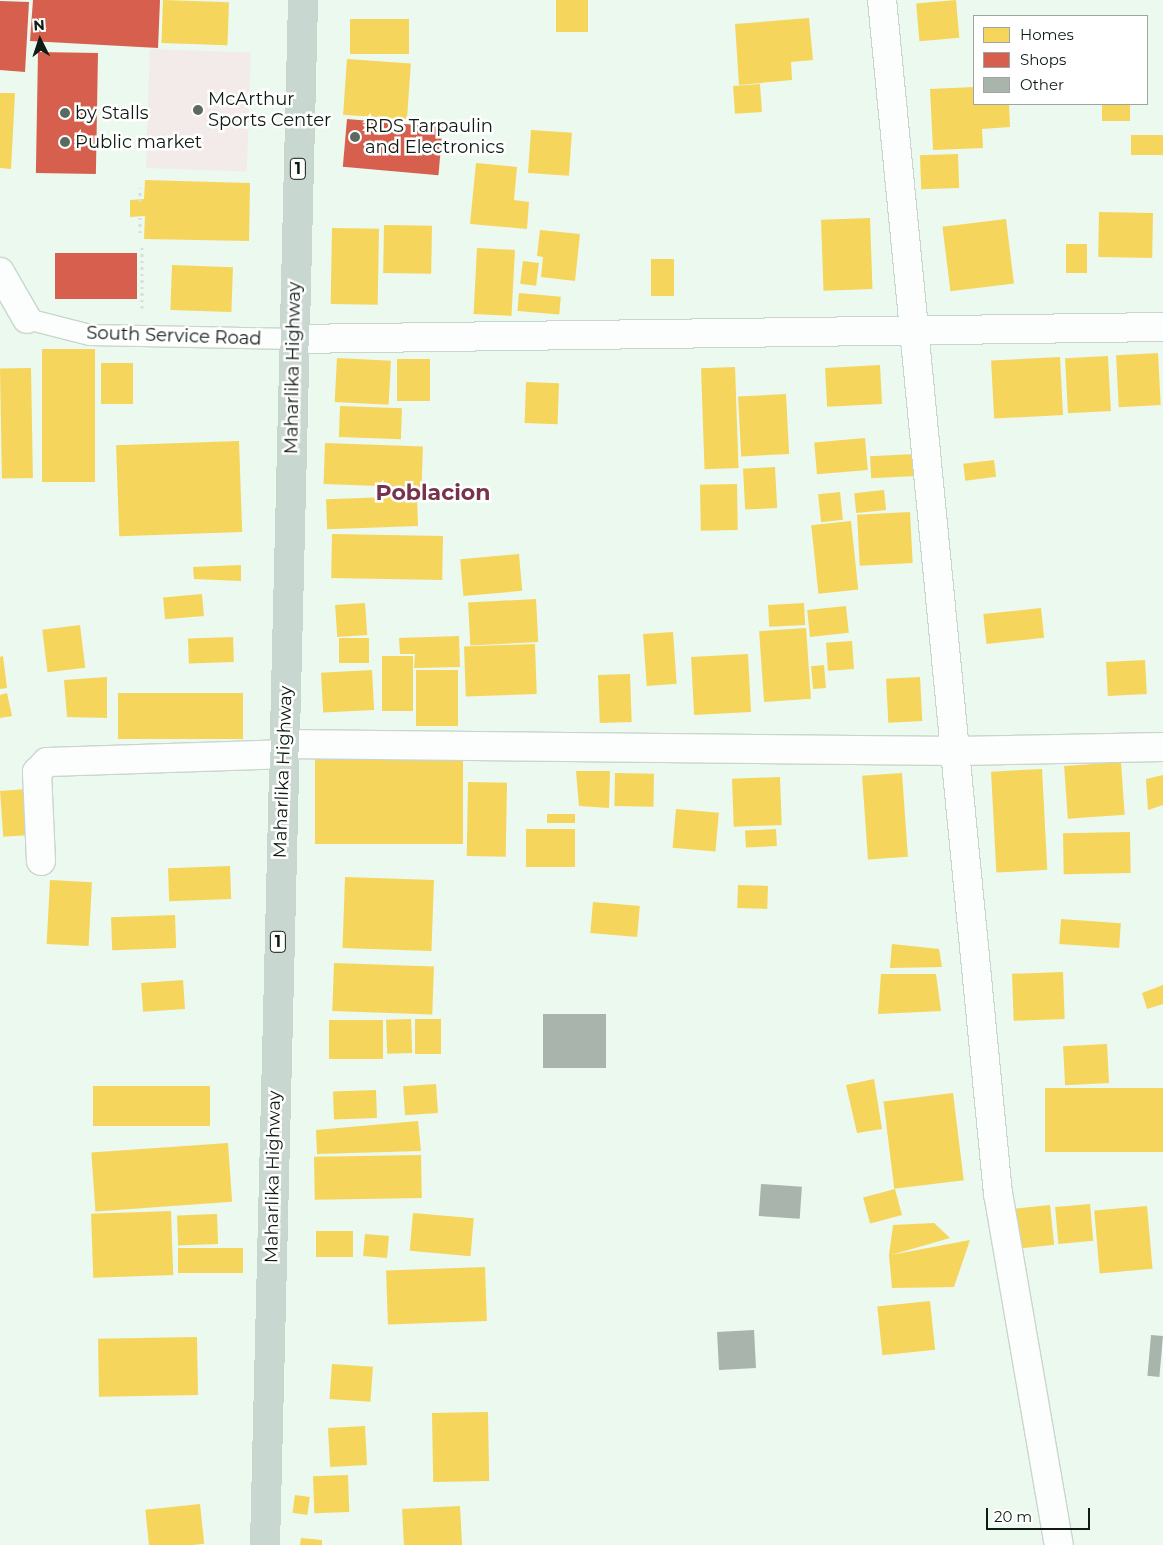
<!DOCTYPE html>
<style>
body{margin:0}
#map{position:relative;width:1163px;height:1545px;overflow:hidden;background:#ebf9ef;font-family:Montserrat,sans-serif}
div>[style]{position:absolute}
.green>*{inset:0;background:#f3ebea;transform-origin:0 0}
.homes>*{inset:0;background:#f6d55c;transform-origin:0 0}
.shops>*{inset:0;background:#d6604d;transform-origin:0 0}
.building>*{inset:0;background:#a8b4ac;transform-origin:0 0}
.path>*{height:3px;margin-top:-1.5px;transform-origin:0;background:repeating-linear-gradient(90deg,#d9dddb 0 2.5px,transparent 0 6.5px)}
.roads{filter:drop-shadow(1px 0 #c9d6cd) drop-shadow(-1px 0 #c9d6cd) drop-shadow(0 1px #c9d6cd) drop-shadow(0 -1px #c9d6cd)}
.lane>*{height:20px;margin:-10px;padding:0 10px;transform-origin:10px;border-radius:10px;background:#fcfefd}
.street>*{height:28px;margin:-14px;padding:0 14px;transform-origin:14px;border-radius:14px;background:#fcfefd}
.highway>*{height:28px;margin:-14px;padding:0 14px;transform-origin:14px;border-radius:14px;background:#c8d7cf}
.dots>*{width:14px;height:14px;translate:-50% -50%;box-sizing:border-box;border:2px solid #fff;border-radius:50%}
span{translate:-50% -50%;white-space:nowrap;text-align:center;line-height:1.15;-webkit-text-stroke:5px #fff;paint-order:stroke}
.shield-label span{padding:1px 4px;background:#fff;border:1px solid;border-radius:4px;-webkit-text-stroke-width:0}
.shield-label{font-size:16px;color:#0f1b13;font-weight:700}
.poi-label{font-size:18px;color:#0f1b13}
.left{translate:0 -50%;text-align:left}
.street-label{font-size:18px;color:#0f1b13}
.district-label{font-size:22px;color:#78334c;font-weight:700}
.legend{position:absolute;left:973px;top:15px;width:175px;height:90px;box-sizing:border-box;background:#fff;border:1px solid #9fa4a1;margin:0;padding:6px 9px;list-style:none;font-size:15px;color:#0f1b13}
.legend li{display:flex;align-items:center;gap:10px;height:25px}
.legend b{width:25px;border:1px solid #9fa4a1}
.north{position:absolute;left:15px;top:15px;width:50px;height:50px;-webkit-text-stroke:4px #fff;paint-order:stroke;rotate:356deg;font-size:14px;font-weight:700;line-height:20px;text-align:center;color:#0f1b13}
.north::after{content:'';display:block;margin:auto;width:18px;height:22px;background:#0f1b13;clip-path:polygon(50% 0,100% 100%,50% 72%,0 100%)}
.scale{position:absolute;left:986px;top:1508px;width:104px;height:22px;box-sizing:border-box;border:2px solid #0f1b13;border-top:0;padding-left:6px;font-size:15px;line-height:18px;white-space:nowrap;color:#0f1b13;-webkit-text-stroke:4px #fff;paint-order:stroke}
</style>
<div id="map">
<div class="green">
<div style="left:150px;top:49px;width:101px;height:119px;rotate:2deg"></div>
</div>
<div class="homes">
<div style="left:163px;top:0;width:66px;height:43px;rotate:2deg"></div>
<div style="left:556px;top:0;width:32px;height:32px"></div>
<div style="left:956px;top:0;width:38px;height:40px;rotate:85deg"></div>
<div style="clip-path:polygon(809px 18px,813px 60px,791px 62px,792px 80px,739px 85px,735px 24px)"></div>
<div style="left:350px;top:19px;width:59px;height:35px"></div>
<div style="left:347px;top:59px;width:64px;height:56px;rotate:4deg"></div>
<div style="left:760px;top:84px;width:28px;height:27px;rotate:86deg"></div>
<div style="clip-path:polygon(974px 87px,974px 104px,1009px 104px,1010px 127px,982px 129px,983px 148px,933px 150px,930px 89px)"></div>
<div style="clip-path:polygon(0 93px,15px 93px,11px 169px,0 168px)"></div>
<div style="left:1102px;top:104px;width:28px;height:17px"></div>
<div style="left:531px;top:130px;width:41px;height:43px;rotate:4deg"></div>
<div style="left:1131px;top:135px;width:32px;height:20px"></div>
<div style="left:958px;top:154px;width:34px;height:38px;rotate:88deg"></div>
<div style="clip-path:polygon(476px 163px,517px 167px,514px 200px,529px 202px,527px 229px,470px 224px)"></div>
<div style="clip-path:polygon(145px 180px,250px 183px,249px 241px,144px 239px,145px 216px,130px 217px,130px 200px,144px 199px)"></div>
<div style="left:1099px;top:212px;width:54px;height:45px;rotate:1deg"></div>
<div style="left:870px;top:218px;width:71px;height:49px;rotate:88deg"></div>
<div style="left:1006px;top:219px;width:65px;height:64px;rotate:83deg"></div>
<div style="left:384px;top:225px;width:48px;height:48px;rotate:1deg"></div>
<div style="left:332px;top:228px;width:47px;height:76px;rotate:1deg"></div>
<div style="clip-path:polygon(540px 230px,580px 234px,575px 281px,541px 277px,543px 257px,537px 256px)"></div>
<div style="left:1066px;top:244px;width:21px;height:29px"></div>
<div style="left:477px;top:248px;width:38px;height:66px;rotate:3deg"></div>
<div style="left:651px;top:259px;width:23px;height:37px"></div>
<div style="left:523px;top:261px;width:16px;height:23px;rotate:7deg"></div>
<div style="left:172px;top:265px;width:61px;height:45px;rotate:2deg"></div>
<div style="left:519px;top:293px;width:42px;height:18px;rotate:5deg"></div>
<div style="left:42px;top:349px;width:53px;height:133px"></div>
<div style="left:1158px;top:353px;width:52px;height:42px;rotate:87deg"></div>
<div style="left:1108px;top:356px;width:55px;height:43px;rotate:87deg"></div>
<div style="left:1060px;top:357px;width:58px;height:69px;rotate:87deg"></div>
<div style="left:337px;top:358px;width:54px;height:44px;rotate:3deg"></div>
<div style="left:397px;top:359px;width:33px;height:42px"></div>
<div style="left:101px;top:363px;width:32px;height:41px"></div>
<div style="left:880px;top:365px;width:39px;height:55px;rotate:87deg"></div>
<div style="left:735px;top:367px;width:101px;height:34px;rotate:88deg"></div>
<div style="left:31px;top:368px;width:110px;height:31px;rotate:89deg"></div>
<div style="left:526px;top:382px;width:33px;height:41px;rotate:2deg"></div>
<div style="left:786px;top:394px;width:60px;height:48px;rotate:87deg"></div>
<div style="left:340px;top:406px;width:62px;height:31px;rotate:2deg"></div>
<div style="left:865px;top:438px;width:32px;height:51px;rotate:85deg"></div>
<div style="left:239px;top:441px;width:91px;height:123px;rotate:88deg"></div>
<div style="left:325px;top:443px;width:98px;height:41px;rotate:2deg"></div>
<div style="left:915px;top:454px;width:22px;height:45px;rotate:87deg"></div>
<div style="left:994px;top:460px;width:17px;height:31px;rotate:83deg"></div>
<div style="left:775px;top:467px;width:41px;height:32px;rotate:87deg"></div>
<div style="left:737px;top:484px;width:46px;height:37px;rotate:89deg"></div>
<div style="left:884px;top:490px;width:20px;height:30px;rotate:84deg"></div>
<div style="left:840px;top:492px;width:28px;height:22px;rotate:84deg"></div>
<div style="left:417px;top:496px;width:30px;height:91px;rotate:88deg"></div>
<div style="left:910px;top:512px;width:51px;height:53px;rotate:87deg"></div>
<div style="left:851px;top:521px;width:69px;height:40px;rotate:84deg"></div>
<div style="left:332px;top:534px;width:111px;height:44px;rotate:1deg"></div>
<div style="left:519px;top:554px;width:37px;height:59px;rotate:85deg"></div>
<div style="clip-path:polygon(241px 565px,241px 581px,194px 579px,193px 567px)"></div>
<div style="left:202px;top:594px;width:22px;height:39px;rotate:85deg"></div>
<div style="left:536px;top:599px;width:43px;height:68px;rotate:87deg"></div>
<div style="left:365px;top:603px;width:32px;height:30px;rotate:86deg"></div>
<div style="left:804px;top:603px;width:22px;height:36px;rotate:87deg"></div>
<div style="left:846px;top:606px;width:27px;height:39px;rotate:84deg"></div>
<div style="left:1041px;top:608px;width:30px;height:58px;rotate:84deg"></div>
<div style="left:80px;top:625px;width:43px;height:38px;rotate:83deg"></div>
<div style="left:806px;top:628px;width:71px;height:47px;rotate:86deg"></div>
<div style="left:673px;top:632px;width:52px;height:30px;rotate:86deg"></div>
<div style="clip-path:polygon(459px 636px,460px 667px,414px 668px,415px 654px,400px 654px,399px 638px)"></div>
<div style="left:233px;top:637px;width:25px;height:45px;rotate:88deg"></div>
<div style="left:369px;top:638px;width:25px;height:30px;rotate:90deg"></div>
<div style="left:852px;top:641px;width:28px;height:26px;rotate:86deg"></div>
<div style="left:535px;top:644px;width:50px;height:71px;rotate:88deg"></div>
<div style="left:748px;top:654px;width:58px;height:57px;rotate:87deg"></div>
<div style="clip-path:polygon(3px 656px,7px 688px,0 689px,0 657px)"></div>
<div style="left:382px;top:656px;width:31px;height:55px"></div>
<div style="left:1145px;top:660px;width:34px;height:39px;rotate:87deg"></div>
<div style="left:824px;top:665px;width:23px;height:13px;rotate:85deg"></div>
<div style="left:372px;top:670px;width:40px;height:51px;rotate:87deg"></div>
<div style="left:416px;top:670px;width:42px;height:56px"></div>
<div style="left:630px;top:674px;width:48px;height:32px;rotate:88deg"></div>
<div style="clip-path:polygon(107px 677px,107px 718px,67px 717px,64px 680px)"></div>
<div style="left:920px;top:677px;width:44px;height:34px;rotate:87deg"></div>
<div style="clip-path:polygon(7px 693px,12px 716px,0 718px,0 695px)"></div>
<div style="left:118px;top:693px;width:125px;height:46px"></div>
<div style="left:315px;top:753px;width:148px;height:91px"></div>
<div style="left:1121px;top:762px;width:53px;height:57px;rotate:86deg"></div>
<div style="left:1042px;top:769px;width:101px;height:51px;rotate:87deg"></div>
<div style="clip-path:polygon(576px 771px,610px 771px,609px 808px,579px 806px)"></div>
<div style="left:615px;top:773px;width:39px;height:33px;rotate:1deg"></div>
<div style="left:902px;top:773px;width:84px;height:40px;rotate:86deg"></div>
<div style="clip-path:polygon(1163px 775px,1163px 805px,1148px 810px,1146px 779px)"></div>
<div style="left:780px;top:777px;width:48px;height:48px;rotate:88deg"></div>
<div style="left:468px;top:782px;width:39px;height:74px;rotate:1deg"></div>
<div style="left:27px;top:789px;width:46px;height:27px;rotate:86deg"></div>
<div style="left:676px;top:809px;width:43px;height:39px;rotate:5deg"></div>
<div style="left:547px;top:814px;width:28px;height:9px"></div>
<div style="left:575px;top:829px;width:38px;height:49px;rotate:90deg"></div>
<div style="left:776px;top:829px;width:17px;height:31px;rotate:87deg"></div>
<div style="left:1130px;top:832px;width:41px;height:67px;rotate:89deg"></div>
<div style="left:230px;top:866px;width:33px;height:62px;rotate:88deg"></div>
<div style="left:345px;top:877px;width:89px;height:71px;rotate:2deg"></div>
<div style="left:50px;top:880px;width:42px;height:64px;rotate:3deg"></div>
<div style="left:768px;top:886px;width:23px;height:30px;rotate:92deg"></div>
<div style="left:593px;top:902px;width:47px;height:31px;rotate:5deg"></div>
<div style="left:175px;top:915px;width:33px;height:64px;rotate:88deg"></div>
<div style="left:1061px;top:919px;width:60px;height:25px;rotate:4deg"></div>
<div style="clip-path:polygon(892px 944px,939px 949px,942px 967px,890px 968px)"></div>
<div style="left:334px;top:963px;width:100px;height:48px;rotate:2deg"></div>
<div style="left:1063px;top:972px;width:47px;height:51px;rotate:88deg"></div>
<div style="clip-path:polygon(881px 974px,936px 974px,941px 1011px,878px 1014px)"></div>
<div style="left:183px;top:980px;width:29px;height:42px;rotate:86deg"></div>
<div style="clip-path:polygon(1163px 985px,1163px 1004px,1147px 1009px,1142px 993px)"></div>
<div style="left:411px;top:1019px;width:34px;height:25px;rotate:88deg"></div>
<div style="left:415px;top:1019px;width:26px;height:35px"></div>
<div style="left:383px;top:1020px;width:39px;height:54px;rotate:90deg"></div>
<div style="left:1107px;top:1044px;width:39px;height:44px;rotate:87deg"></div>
<div style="clip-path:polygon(874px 1079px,882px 1129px,857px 1133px,846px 1085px)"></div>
<div style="left:436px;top:1084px;width:29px;height:33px;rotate:86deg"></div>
<div style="left:210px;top:1086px;width:40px;height:117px;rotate:90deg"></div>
<div style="left:1163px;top:1088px;width:64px;height:118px;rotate:90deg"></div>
<div style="left:376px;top:1090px;width:28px;height:43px;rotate:88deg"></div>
<div style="left:953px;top:1093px;width:88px;height:70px;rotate:83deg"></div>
<div style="clip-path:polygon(418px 1121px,421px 1151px,317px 1154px,316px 1130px)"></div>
<div style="left:228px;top:1143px;width:59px;height:137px;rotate:86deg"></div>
<div style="left:421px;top:1155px;width:43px;height:107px;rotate:89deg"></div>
<div style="left:895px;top:1189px;width:27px;height:33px;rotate:75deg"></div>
<div style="left:1090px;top:1204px;width:37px;height:35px;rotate:85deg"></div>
<div style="left:1050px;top:1205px;width:40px;height:37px;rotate:84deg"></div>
<div style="left:1147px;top:1206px;width:63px;height:53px;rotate:85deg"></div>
<div style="left:171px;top:1211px;width:64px;height:80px;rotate:88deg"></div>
<div style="left:413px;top:1213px;width:61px;height:38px;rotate:5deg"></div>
<div style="left:217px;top:1214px;width:30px;height:40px;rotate:88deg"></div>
<div style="clip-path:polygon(934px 1223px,950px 1238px,891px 1255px,970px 1240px,954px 1287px,892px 1288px,889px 1255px,893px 1225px)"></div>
<div style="left:316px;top:1231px;width:37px;height:26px"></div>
<div style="left:365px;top:1234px;width:24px;height:22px;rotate:5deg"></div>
<div style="left:243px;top:1248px;width:25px;height:65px;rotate:90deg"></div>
<div style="left:485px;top:1267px;width:54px;height:99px;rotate:88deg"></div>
<div style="left:930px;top:1301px;width:49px;height:53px;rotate:84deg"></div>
<div style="left:197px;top:1337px;width:58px;height:99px;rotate:89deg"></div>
<div style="left:332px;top:1364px;width:41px;height:35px;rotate:4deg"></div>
<div style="left:488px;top:1412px;width:69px;height:56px;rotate:89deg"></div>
<div style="left:365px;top:1426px;width:39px;height:37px;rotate:87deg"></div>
<div style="left:348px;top:1475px;width:37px;height:35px;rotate:88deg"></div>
<div style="left:295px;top:1495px;width:15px;height:18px;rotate:8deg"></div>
<div style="left:200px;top:1504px;width:40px;height:55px;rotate:84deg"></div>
<div style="left:460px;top:1506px;width:39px;height:58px;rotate:87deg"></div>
<div style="clip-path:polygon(301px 1538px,322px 1540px,322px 1545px,300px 1545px)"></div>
</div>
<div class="shops">
<div style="clip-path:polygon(33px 0,160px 0,158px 48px,30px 41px)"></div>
<div style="clip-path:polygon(0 1px,29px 2px,25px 72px,0 70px)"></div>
<div style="left:38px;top:52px;width:60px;height:121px;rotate:1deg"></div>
<div style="left:347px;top:119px;width:96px;height:48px;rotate:5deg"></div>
<div style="left:55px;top:253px;width:82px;height:46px"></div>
</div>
<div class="building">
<div style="left:543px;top:1014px;width:63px;height:54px"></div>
<div style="left:761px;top:1184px;width:41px;height:32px;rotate:4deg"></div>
<div style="left:754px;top:1330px;width:38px;height:37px;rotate:87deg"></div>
<div style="left:1151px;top:1335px;width:12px;height:41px;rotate:5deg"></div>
</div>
<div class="path">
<div style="left:140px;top:202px;width:14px;rotate:-90deg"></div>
<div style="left:140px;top:233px;width:19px;rotate:-90deg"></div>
<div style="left:142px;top:308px;width:64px;rotate:-90deg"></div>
</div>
<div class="roads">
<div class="lane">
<div style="left:27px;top:319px;width:65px;rotate:14.3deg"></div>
<div style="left:90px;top:335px;width:204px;rotate:1.1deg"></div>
</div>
<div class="street">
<div style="left:882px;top:0;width:1199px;rotate:84.45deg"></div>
<div style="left:998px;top:1193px;width:357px;rotate:80.2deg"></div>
<div style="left:0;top:272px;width:54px;rotate:60.1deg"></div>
<div style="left:294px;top:339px;width:869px;rotate:-0.79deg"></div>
<div style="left:284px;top:744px;width:673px;rotate:0.6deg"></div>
<div style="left:957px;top:751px;width:206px;rotate:-1.1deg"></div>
<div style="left:41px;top:861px;width:89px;rotate:-92.6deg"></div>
<div style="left:37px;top:772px;width:14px;rotate:-45deg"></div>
<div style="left:47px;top:762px;width:236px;rotate:-1.9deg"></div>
</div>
<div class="highway">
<div style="left:265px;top:1545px;width:1545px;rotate:-88.59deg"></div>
</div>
</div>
<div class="dots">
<div style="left:198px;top:110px;background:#5c6960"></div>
<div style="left:65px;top:113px;background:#5c6960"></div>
<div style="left:355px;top:137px;background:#5c6960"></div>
<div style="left:65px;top:142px;background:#5c6960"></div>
</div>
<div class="shield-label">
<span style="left:298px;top:169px">1</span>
<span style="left:278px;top:942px">1</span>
</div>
<div class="poi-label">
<span class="left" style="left:208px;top:110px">McArthur<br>Sports Center</span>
<span class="left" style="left:75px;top:113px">by Stalls</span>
<span class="left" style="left:365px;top:137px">RDS Tarpaulin<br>and Electronics</span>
<span class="left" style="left:75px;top:142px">Public market</span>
</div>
<div class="street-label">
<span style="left:174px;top:336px;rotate:2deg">South Service Road</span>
<span style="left:293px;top:368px;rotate:-89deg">Maharlika Highway</span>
<span style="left:283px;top:772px;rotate:-88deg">Maharlika Highway</span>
<span style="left:273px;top:1177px;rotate:-89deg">Maharlika Highway</span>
</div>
<div class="district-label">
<span style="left:433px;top:493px">Poblacion</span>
</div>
<ul class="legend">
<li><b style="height:14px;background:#f6d55c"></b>Homes</li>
<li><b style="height:14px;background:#d6604d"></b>Shops</li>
<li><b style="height:14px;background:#a8b4ac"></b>Other</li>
</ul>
<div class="north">N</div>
<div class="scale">20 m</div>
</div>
